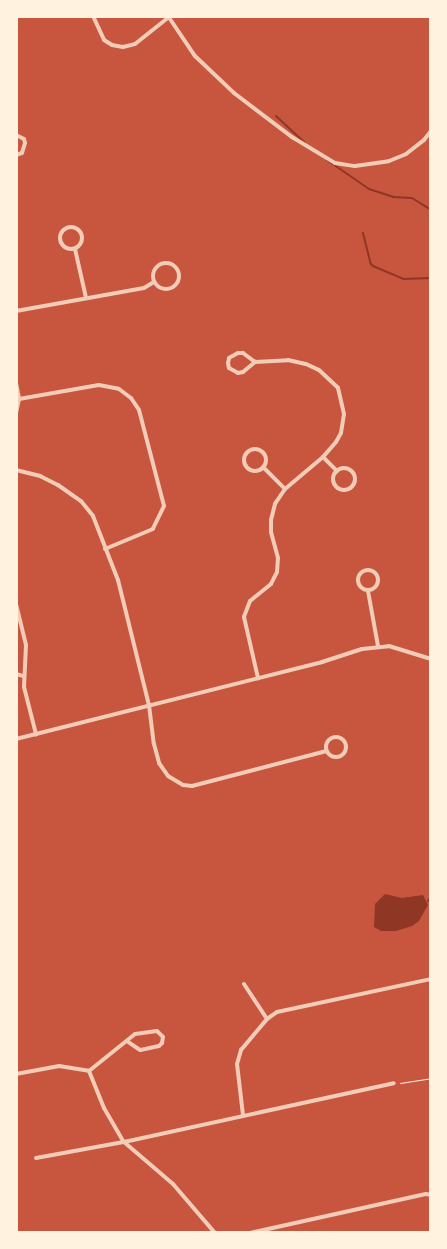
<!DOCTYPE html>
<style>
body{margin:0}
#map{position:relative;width:447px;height:1249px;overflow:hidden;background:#c8553d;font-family:Roboto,sans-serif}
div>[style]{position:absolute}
.water>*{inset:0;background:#8f3625}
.stream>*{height:2px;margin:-1px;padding:0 1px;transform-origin:1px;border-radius:1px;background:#8f3625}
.path>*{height:1px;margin:-0.5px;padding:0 0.5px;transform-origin:0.5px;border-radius:0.5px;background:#fff3e0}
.minor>*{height:4px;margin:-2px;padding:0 2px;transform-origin:2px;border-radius:2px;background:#f1ccb7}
.minor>.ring{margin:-2px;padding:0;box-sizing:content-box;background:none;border:4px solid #f1ccb7;border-radius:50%}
span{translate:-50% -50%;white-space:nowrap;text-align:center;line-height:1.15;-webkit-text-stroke:4.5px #fff3e0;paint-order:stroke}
.frame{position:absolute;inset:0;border:18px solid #fff3e0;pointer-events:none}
</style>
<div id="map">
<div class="water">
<div style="clip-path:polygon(385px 894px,402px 898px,423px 895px,428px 905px,419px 921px,412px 926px,396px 931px,381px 931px,374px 927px,375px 904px)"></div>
</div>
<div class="stream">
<div style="left:276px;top:116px;width:40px;rotate:43deg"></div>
<div style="left:327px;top:160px;width:51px;rotate:34.6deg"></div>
<div style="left:369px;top:189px;width:25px;rotate:18deg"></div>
<div style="left:393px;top:197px;width:19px;rotate:3deg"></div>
<div style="left:412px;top:198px;width:22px;rotate:32deg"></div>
<div style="left:363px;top:233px;width:32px;rotate:76deg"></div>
<div style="left:371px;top:264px;width:3px;rotate:45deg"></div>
<div style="left:373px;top:266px;width:33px;rotate:23deg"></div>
<div style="left:403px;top:279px;width:28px;rotate:-2deg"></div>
<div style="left:428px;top:901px;width:5px;rotate:-53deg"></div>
</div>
<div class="path">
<div style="left:400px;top:1083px;width:31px;rotate:-9deg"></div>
</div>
<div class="minor">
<div style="left:93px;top:16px;width:26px;rotate:65deg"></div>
<div style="left:104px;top:40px;width:9px;rotate:32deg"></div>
<div style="left:112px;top:45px;width:11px;rotate:10deg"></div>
<div style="left:123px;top:47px;width:12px;rotate:-14deg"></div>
<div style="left:135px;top:44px;width:43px;rotate:-38.5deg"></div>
<div style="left:168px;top:16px;width:48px;rotate:56deg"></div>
<div style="left:195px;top:56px;width:54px;rotate:43.5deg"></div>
<div style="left:234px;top:93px;width:73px;rotate:37.2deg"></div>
<div style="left:292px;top:137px;width:50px;rotate:31.2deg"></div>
<div style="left:335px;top:163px;width:20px;rotate:9deg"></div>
<div style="left:355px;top:166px;width:34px;rotate:-8deg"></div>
<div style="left:389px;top:161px;width:18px;rotate:-22deg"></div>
<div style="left:406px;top:154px;width:23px;rotate:-38deg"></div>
<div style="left:424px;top:140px;width:11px;rotate:-52deg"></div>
<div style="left:16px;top:135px;width:9px;rotate:27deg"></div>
<div style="left:24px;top:139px;width:4px;rotate:76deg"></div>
<div style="left:25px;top:143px;width:10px;rotate:107deg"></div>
<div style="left:22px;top:153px;width:6px;rotate:162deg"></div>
<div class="ring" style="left:60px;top:227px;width:18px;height:18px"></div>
<div style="left:75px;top:249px;width:50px;rotate:77.3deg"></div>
<div class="ring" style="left:153px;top:263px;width:22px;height:22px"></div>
<div style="left:16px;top:311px;width:130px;rotate:-10.2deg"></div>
<div style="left:144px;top:288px;width:12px;rotate:-31deg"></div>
<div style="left:255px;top:362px;width:15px;rotate:-143deg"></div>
<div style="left:243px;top:353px;width:5px;rotate:180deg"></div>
<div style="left:238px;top:353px;width:10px;rotate:151deg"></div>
<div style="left:229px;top:358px;width:5px;rotate:101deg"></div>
<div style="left:228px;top:363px;width:5px;rotate:79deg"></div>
<div style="left:229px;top:368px;width:10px;rotate:29deg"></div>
<div style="left:238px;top:373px;width:5px;rotate:-11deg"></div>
<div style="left:243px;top:372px;width:16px;rotate:-40deg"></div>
<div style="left:255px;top:362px;width:33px;rotate:-3deg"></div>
<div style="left:288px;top:360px;width:18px;rotate:13deg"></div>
<div style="left:306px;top:364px;width:14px;rotate:25deg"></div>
<div style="left:319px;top:370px;width:26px;rotate:43deg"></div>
<div style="left:338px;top:388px;width:27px;rotate:77deg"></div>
<div style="left:344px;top:414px;width:19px;rotate:99deg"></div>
<div style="left:341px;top:433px;width:10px;rotate:119deg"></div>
<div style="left:336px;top:442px;width:20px;rotate:131deg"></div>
<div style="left:323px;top:457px;width:50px;rotate:139.9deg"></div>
<div style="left:285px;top:489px;width:18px;rotate:124deg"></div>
<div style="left:275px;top:504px;width:16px;rotate:104deg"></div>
<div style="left:271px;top:520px;width:12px;rotate:90deg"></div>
<div style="left:271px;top:532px;width:27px;rotate:75deg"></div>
<div style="left:278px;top:558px;width:14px;rotate:94deg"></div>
<div style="left:277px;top:572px;width:13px;rotate:117deg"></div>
<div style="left:271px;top:584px;width:27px;rotate:141deg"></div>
<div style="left:250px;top:601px;width:17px;rotate:111deg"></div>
<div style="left:244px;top:617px;width:63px;rotate:77.1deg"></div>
<div style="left:16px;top:383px;width:16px;rotate:79deg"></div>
<div style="left:19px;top:399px;width:14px;rotate:102deg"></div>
<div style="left:19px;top:399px;width:81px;rotate:-9.9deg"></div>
<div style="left:99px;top:385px;width:20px;rotate:11deg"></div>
<div style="left:119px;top:389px;width:15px;rotate:37deg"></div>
<div style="left:131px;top:398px;width:14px;rotate:56deg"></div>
<div style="left:139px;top:410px;width:99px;rotate:75.4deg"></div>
<div style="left:164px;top:506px;width:25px;rotate:116deg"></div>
<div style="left:153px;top:529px;width:52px;rotate:157.4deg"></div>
<div class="ring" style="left:244px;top:449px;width:18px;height:18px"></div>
<div style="left:323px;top:457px;width:20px;rotate:45deg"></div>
<div style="left:263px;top:467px;width:31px;rotate:45deg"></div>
<div class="ring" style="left:333px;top:468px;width:18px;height:18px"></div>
<div style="left:16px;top:470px;width:25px;rotate:14deg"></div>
<div style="left:40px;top:476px;width:20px;rotate:27deg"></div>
<div style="left:58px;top:485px;width:28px;rotate:35deg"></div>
<div style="left:81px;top:501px;width:19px;rotate:51deg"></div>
<div style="left:93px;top:516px;width:69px;rotate:68.7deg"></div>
<div style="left:118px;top:580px;width:129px;rotate:76.1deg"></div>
<div style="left:149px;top:705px;width:39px;rotate:83deg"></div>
<div style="left:154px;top:744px;width:20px;rotate:75deg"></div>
<div style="left:159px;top:763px;width:16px;rotate:55deg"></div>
<div style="left:168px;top:776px;width:17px;rotate:31deg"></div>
<div style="left:183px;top:785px;width:9px;rotate:6deg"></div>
<div style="left:192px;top:786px;width:138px;rotate:-14.6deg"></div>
<div style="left:16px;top:561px;width:5px;rotate:90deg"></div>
<div class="ring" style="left:358px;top:570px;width:16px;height:16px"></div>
<div style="left:368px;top:591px;width:56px;rotate:79.7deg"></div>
<div style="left:16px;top:604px;width:42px;rotate:76.3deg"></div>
<div style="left:26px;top:645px;width:42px;rotate:92.7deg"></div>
<div style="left:24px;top:687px;width:49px;rotate:75.7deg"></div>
<div style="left:16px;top:674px;width:7px;rotate:16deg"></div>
<div class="ring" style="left:326px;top:737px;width:16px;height:16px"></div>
<div style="left:16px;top:739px;width:316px;rotate:-14.1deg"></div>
<div style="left:322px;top:662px;width:42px;rotate:-18deg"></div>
<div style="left:362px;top:649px;width:27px;rotate:-6deg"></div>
<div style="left:389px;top:646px;width:44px;rotate:17.2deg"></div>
<div style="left:244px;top:984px;width:42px;rotate:56.7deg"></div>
<div style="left:89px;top:1071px;width:59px;rotate:-38.8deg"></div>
<div style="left:135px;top:1034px;width:22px;rotate:-8deg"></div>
<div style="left:157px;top:1031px;width:8px;rotate:45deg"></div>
<div style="left:163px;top:1037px;width:6px;rotate:99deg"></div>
<div style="left:162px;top:1043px;width:4px;rotate:135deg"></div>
<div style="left:159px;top:1046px;width:19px;rotate:168deg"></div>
<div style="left:140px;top:1050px;width:14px;rotate:-146deg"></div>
<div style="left:16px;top:1074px;width:44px;rotate:-10.5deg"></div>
<div style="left:59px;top:1066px;width:30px;rotate:9deg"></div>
<div style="left:89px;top:1071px;width:40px;rotate:68deg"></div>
<div style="left:104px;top:1108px;width:39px;rotate:60deg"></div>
<div style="left:124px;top:1142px;width:65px;rotate:40.6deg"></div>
<div style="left:173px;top:1184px;width:65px;rotate:49.4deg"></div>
<div style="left:243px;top:1115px;width:51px;rotate:-96.7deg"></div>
<div style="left:237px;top:1064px;width:15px;rotate:-74deg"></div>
<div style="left:241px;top:1050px;width:40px;rotate:-50deg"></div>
<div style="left:267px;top:1019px;width:12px;rotate:-35deg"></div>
<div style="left:277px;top:1012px;width:157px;rotate:-12.1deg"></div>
<div style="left:36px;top:1158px;width:89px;rotate:-10.3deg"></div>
<div style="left:124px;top:1142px;width:276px;rotate:-12.3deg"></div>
<div style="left:250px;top:1233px;width:180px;rotate:-12.5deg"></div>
<div style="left:426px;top:1194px;width:5px;rotate:11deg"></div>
</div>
<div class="frame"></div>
</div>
